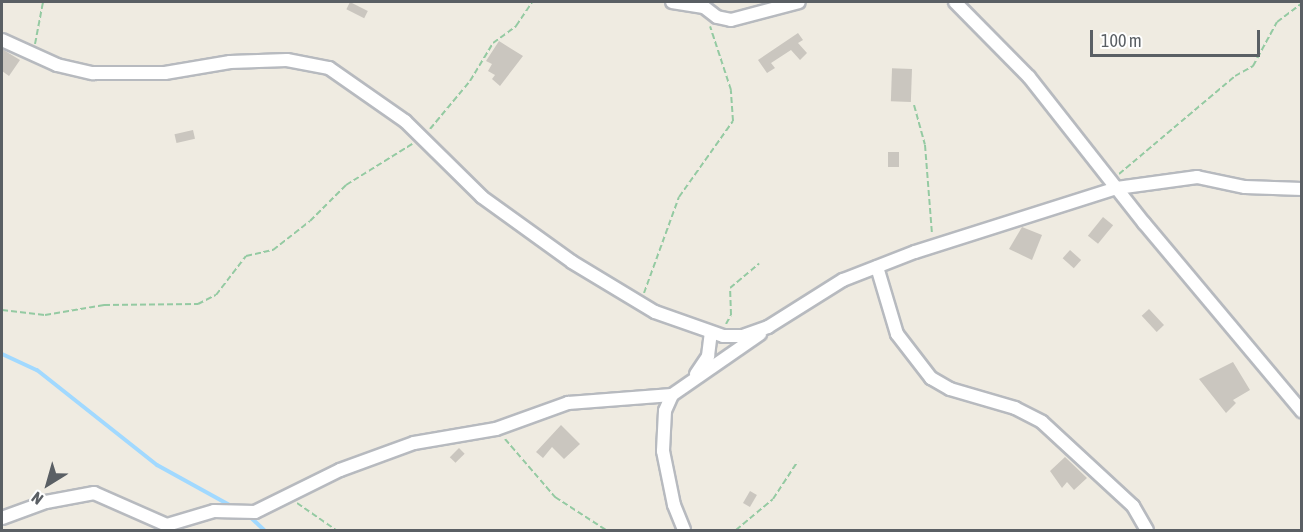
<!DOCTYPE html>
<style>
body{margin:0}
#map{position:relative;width:1303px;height:532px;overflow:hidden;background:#efebe1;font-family:"Asap Condensed",sans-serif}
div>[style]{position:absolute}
.stream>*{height:4px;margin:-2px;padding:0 2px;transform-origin:2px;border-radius:2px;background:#a1d9ff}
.building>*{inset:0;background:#cac6bf;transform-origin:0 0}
.path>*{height:2px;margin-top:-1px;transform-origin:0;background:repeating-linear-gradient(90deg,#94caa2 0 6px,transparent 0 9px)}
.roads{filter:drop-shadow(2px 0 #b7babf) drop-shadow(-2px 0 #b7babf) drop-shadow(0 2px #b7babf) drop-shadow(0 -2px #b7babf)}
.minor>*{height:12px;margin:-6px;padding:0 6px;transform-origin:6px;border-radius:6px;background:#fff}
span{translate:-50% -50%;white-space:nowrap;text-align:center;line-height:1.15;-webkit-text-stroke:6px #fff;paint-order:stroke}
.frame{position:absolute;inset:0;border:3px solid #5a5f64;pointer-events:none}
.north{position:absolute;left:18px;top:454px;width:60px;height:60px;-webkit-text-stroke:4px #fff;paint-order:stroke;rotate:217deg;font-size:16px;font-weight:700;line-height:24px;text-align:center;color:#5a5f64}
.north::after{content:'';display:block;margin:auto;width:21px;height:27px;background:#5a5f64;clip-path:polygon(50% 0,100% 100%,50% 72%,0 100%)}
.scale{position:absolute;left:1090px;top:30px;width:170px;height:27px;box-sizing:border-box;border:3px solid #5a5f64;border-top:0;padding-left:8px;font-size:18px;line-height:21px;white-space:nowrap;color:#5a5f64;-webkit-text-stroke:4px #fff;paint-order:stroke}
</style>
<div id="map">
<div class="stream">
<div style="left:2px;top:354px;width:38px;rotate:25deg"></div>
<div style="left:37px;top:370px;width:153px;rotate:38.4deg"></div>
<div style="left:157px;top:465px;width:89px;rotate:28.9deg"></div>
<div style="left:247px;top:514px;width:23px;rotate:43deg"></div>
</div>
<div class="building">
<div style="left:350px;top:2px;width:20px;height:8px;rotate:27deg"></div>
<div style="clip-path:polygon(798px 33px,803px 40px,798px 43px,807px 53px,800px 60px,791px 50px,771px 63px,775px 68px,767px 73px,758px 60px)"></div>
<div style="clip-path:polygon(499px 41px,523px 56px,500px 86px,492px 79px,495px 75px,488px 71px,492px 64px,486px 61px)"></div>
<div style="clip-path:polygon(2px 49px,20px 60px,9px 76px,2px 71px)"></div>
<div style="left:912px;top:69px;width:33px;height:20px;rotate:92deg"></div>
<div style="left:193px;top:130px;width:9px;height:19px;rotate:77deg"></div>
<div style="left:888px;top:152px;width:11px;height:15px"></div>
<div style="left:1103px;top:217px;width:13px;height:24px;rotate:39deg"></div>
<div style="clip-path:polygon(1022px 227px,1042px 235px,1032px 260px,1009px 249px)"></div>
<div style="left:1070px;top:250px;width:15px;height:11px;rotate:42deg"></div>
<div style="left:1149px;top:309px;width:22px;height:10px;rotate:47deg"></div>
<div style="clip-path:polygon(1233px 362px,1250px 390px,1233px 400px,1236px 403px,1226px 413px,1199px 379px)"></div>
<div style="clip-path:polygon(561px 425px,580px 444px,564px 459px,552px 447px,543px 458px,536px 452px)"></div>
<div style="left:459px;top:448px;width:8px;height:13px;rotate:45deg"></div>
<div style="clip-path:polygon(1065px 457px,1087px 478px,1074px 490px,1067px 482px,1062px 488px,1050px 471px)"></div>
<div style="left:750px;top:491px;width:8px;height:14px;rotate:30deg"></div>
</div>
<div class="path">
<div style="left:35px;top:44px;width:43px;rotate:-79.2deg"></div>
<div style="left:914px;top:105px;width:41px;rotate:74.6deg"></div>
<div style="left:925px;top:145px;width:89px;rotate:85.5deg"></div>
<div style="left:430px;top:129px;width:62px;rotate:-50.2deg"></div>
<div style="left:470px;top:81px;width:44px;rotate:-58.8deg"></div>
<div style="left:493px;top:43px;width:29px;rotate:-36deg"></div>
<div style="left:516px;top:26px;width:29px;rotate:-56deg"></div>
<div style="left:1119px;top:174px;width:152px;rotate:-40.2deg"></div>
<div style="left:1235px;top:76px;width:21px;rotate:-29deg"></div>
<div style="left:1253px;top:66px;width:50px;rotate:-61.4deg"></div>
<div style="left:1277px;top:22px;width:31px;rotate:-37deg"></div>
<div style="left:644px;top:293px;width:102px;rotate:-70deg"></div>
<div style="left:679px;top:197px;width:93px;rotate:-54.6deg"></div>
<div style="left:733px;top:121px;width:31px;rotate:-94deg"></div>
<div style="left:731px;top:90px;width:67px;rotate:-108.2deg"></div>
<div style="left:2px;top:310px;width:43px;rotate:6.6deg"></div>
<div style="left:45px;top:315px;width:60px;rotate:-9.6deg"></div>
<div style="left:104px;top:305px;width:94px;rotate:-0.6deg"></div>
<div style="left:198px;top:304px;width:20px;rotate:-27deg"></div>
<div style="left:216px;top:295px;width:49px;rotate:-52.4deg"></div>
<div style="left:246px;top:256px;width:28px;rotate:-13deg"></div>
<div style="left:273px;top:250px;width:47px;rotate:-38.1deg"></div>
<div style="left:310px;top:221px;width:51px;rotate:-45deg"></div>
<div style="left:346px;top:185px;width:78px;rotate:-31.8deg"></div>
<div style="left:726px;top:324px;width:10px;rotate:-61deg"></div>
<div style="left:731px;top:315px;width:27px;rotate:-92deg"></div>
<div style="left:730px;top:288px;width:38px;rotate:-40deg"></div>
<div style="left:505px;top:439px;width:77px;rotate:49.2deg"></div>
<div style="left:555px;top:497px;width:61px;rotate:32.9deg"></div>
<div style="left:297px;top:503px;width:47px;rotate:34.7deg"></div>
<div style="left:736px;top:530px;width:48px;rotate:-40deg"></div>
<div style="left:773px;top:499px;width:45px;rotate:-56.7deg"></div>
</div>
<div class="roads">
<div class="minor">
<div style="left:672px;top:2px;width:32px;rotate:9deg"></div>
<div style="left:704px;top:7px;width:16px;rotate:38deg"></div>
<div style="left:717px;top:17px;width:14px;rotate:12deg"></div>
<div style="left:731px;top:20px;width:70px;rotate:-14.8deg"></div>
<div style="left:955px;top:2px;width:105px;rotate:45.4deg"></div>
<div style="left:1029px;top:77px;width:186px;rotate:51.8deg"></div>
<div style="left:1144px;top:223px;width:246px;rotate:50deg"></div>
<div style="left:2px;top:40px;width:60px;rotate:24.4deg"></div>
<div style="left:57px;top:65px;width:37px;rotate:13deg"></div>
<div style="left:93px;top:73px;width:72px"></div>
<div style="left:165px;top:73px;width:66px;rotate:-9.6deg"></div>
<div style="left:230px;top:62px;width:57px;rotate:-2deg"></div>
<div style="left:287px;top:60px;width:43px;rotate:10.8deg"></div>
<div style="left:329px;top:68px;width:93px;rotate:34.9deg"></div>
<div style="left:405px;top:121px;width:108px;rotate:44.6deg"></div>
<div style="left:482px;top:197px;width:111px;rotate:35.8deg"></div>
<div style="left:572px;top:262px;width:97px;rotate:31.1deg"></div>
<div style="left:655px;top:312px;width:72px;rotate:19.4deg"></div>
<div style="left:723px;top:336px;width:20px"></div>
<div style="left:743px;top:336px;width:27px;rotate:-20deg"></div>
<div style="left:768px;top:327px;width:89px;rotate:-32.1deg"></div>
<div style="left:843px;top:280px;width:77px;rotate:-21.3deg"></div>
<div style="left:915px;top:252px;width:212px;rotate:-17.6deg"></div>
<div style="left:1117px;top:188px;width:81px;rotate:-7.8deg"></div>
<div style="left:1197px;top:177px;width:49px;rotate:11.8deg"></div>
<div style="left:1245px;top:187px;width:57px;rotate:2deg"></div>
<div style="left:877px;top:267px;width:70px;rotate:73.4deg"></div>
<div style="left:897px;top:334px;width:56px;rotate:52.3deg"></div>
<div style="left:931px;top:378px;width:22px;rotate:30deg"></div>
<div style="left:950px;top:389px;width:68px;rotate:16.3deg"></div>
<div style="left:1015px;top:408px;width:30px;rotate:27deg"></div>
<div style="left:1042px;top:422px;width:124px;rotate:42.7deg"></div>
<div style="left:1133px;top:506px;width:28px;rotate:60deg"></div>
<div style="left:696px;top:374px;width:22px;rotate:-56deg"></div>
<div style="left:708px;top:356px;width:23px;rotate:-83deg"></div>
<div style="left:672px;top:395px;width:17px;rotate:114deg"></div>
<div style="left:665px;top:411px;width:40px;rotate:92.9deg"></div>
<div style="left:663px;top:451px;width:55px;rotate:78.5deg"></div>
<div style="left:674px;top:505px;width:27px;rotate:68deg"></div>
<div style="left:2px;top:518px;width:47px;rotate:-20deg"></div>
<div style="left:46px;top:502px;width:49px;rotate:-10.6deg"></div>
<div style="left:94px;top:493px;width:80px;rotate:23.7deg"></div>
<div style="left:167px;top:525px;width:49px;rotate:-16.6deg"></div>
<div style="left:214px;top:511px;width:41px;rotate:1.4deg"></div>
<div style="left:255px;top:512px;width:95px;rotate:-26.3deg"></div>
<div style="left:340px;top:470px;width:79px;rotate:-20deg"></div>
<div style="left:414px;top:443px;width:83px;rotate:-9.7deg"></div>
<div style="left:496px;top:429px;width:77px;rotate:-19.9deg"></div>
<div style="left:568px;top:403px;width:104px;rotate:-4.4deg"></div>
<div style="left:672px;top:395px;width:107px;rotate:-34.7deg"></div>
</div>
</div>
<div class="frame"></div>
<div class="north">N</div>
<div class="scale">100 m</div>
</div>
